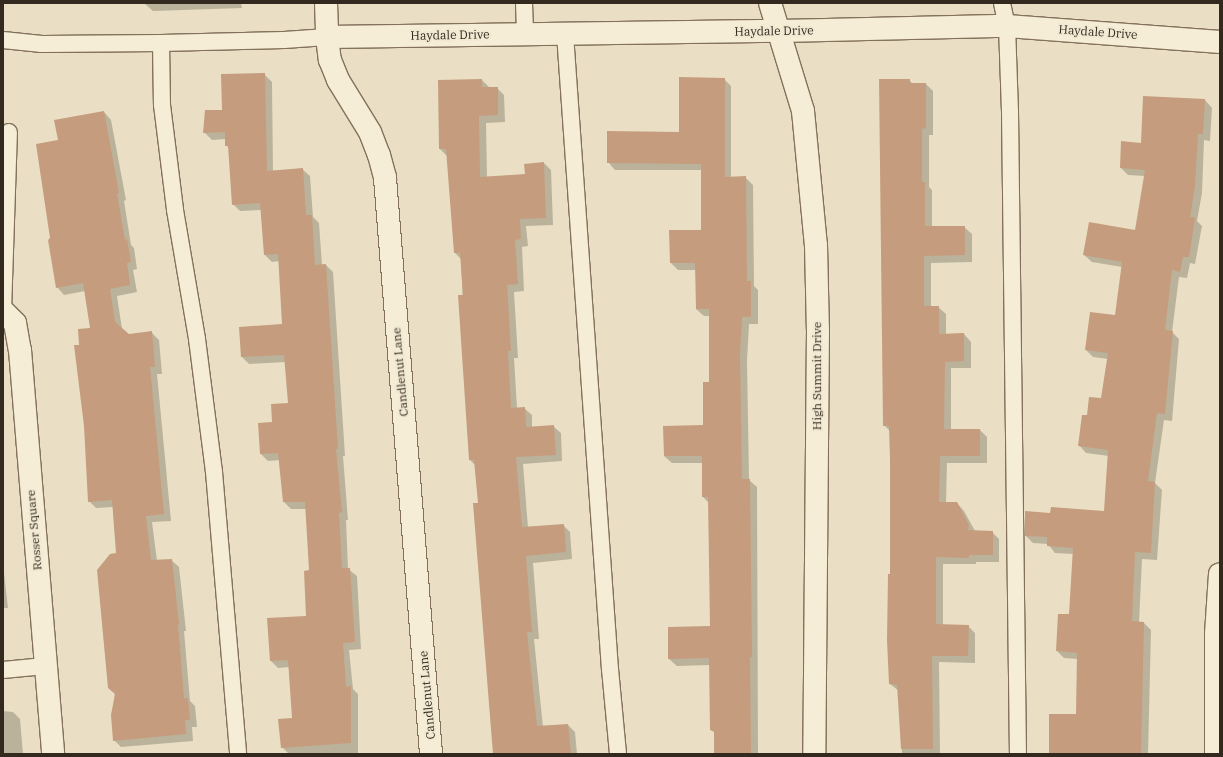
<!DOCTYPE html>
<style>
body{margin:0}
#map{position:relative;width:1223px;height:757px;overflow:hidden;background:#eadfc4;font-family:"IBM Plex Serif",serif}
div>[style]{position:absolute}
.shadow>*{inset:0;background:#0003}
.building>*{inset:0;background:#c59c7d}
.roads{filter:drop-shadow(1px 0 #83715c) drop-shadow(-1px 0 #83715c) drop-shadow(0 1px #83715c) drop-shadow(0 -1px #83715c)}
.service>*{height:16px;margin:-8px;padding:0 8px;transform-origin:8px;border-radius:8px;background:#f6edd6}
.minor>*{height:22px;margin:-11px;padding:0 11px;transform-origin:11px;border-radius:11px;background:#f6edd6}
span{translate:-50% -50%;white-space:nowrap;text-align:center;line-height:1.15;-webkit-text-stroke:4px #f2e9d3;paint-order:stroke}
.street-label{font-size:12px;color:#34291f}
.frame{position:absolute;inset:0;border:4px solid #34291f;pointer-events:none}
</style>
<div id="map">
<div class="shadow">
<div style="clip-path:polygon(103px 3px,241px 3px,242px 8px,153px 11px,145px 4px)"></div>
<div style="clip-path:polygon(264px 74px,272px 82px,273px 171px,302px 169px,310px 176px,313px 217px,319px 223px,322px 265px,326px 265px,333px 272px,345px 456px,343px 456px,348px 520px,346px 520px,348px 569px,357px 576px,361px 649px,349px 650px,353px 689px,358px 694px,358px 754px,289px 754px,282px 747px,293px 719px,290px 667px,278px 668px,271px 661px,307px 617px,310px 571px,306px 509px,291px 509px,284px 502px,280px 460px,268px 461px,261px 454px,259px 424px,273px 423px,289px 404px,286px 362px,249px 364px,242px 357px,240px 328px,283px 325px,280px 261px,272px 262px,265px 255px,261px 210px,240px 211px,233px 204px,229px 148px,226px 145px,226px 139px,212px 140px,204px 132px,223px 111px)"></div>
<div style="clip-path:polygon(724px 79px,731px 86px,731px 178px,745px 177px,753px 185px,754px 286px,758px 290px,758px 324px,749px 324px,747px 361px,749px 480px,757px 487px,758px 754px,715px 754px,715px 733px,711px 730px,710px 665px,677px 666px,669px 659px,711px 627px,709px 503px,703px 497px,703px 463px,672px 463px,664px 456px,664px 427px,704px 426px,710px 382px,710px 316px,704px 316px,696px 309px,696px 270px,678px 270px,671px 263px,702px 231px,702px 170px,615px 170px,608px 162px,680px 133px)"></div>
<div style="clip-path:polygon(482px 80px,489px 87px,497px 88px,504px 95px,505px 122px,486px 123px,487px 178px,526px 175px,544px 163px,551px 170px,553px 225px,526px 226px,528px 246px,522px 247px,524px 291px,514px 292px,518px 358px,514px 358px,517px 408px,524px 408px,532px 415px,532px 427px,553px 426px,561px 433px,562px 461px,523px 464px,528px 528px,563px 525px,570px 532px,572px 559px,533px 563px,539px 639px,534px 639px,543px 727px,568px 725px,575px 732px,577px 754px,494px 754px,479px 504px,475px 465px,470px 460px,461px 259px,455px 253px,447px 156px,440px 149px,439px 81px)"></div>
<div style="clip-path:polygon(909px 80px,913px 84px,926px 84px,933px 91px,933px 135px,929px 135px,929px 187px,932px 190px,932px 227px,964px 227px,972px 234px,972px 262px,931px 263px,931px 307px,938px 307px,946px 314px,946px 334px,964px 334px,971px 342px,971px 368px,951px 368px,951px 430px,980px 430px,987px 437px,987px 463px,947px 463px,946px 503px,957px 503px,964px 511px,975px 531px,992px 532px,999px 539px,999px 562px,976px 562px,976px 564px,943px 564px,943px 625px,968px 626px,975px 633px,975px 663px,939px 662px,940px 754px,902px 754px,899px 691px,890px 684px,890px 431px,884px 425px)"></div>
<div style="clip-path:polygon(1205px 100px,1212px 108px,1210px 141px,1204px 140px,1202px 193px,1197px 221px,1202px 226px,1195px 264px,1190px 263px,1187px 278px,1179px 277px,1172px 332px,1179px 339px,1172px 421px,1164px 420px,1155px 483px,1162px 490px,1157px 560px,1142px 559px,1139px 623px,1144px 623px,1151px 630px,1148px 754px,1050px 754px,1077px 715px,1078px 659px,1064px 658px,1057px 651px,1070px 616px,1074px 554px,1055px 553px,1048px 544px,1033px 543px,1026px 536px,1051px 514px,1105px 512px,1109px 456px,1086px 453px,1079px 445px,1088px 416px,1102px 400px,1108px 359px,1093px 357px,1086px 350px,1116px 316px,1122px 267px,1092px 262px,1084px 255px,1136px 231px,1145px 176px,1128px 175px,1121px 168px,1142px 144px)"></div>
<div style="clip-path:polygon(104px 112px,111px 120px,126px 200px,124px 201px,131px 245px,134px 248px,137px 269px,133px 270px,137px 292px,117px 296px,122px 329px,129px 335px,151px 332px,159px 340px,162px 374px,157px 374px,171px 521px,152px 522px,157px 561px,171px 560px,179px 567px,186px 631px,184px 631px,190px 701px,195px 706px,197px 727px,192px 727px,193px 741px,121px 747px,114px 740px,117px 554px,113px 507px,96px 508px,89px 501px,80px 346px,92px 329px,85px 291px,64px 295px,57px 287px,51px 239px,59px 141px)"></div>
<div style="clip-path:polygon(3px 564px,8px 608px,3px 608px)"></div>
<div style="clip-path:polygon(3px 711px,13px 712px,20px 719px,23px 754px,3px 754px)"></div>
</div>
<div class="building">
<div style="clip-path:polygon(265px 73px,267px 171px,303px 168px,306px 215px,312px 215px,315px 265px,326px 264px,338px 449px,336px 449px,342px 512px,339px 513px,342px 568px,350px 568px,355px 642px,343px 643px,346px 687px,351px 686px,351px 743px,281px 748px,278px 719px,292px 718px,288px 660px,270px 661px,267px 618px,306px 616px,304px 571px,309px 570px,305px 502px,283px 502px,278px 453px,260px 454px,258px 423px,272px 422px,271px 404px,288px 403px,284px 355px,241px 357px,239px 327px,282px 324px,278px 254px,264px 255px,260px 203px,232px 205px,228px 146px,225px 146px,225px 132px,203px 133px,205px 110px,222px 110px,221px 74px)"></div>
<div style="clip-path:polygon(679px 77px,725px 78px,725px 177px,746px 176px,747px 281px,751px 281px,751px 317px,742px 317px,740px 354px,742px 479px,750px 479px,752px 657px,750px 657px,751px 754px,714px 754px,714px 731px,710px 730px,709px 658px,668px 659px,668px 627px,710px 626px,708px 497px,702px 497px,702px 456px,664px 456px,663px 426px,703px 425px,703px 382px,709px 382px,709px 309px,696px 309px,695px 263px,670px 263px,669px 230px,701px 230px,701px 164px,607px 163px,607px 131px,679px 132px)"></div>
<div style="clip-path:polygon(482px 79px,482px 87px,498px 87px,498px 115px,479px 116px,480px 177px,525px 174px,524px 164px,544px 162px,546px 218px,520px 219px,521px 239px,515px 240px,518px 284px,507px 285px,511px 351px,508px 351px,511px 408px,525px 407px,526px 427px,554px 425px,556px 455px,516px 457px,522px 527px,564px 524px,566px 552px,526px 556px,532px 632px,527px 632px,537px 726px,568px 724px,571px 754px,493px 754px,473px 503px,478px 503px,474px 460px,469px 460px,458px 295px,463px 295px,460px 253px,454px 253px,446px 149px,439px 149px,438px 80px)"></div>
<div style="clip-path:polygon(879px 79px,910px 79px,910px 83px,926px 83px,926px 128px,922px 129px,922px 182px,925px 182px,925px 226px,965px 226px,965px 255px,924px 256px,924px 306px,939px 306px,939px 334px,964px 333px,964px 361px,945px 362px,944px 429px,980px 429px,980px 456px,940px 456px,939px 502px,957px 502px,969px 525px,968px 530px,993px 531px,993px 555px,969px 555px,969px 558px,936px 557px,936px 624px,969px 625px,968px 656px,932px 656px,933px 749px,901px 749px,897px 685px,889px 684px,887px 640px,888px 574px,890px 574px,890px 460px,889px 426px,883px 426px)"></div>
<div style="clip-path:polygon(1143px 96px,1205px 99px,1203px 134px,1198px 134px,1195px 186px,1190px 217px,1195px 218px,1189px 257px,1183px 257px,1180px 272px,1172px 270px,1165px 330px,1173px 331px,1165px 414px,1157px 413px,1148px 481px,1155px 482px,1151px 553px,1135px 552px,1132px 621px,1144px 622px,1141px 754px,1049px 754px,1049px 714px,1076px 714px,1077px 653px,1056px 651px,1058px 614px,1069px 614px,1073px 548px,1047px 546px,1047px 537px,1025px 536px,1025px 511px,1050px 513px,1051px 507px,1104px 511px,1108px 450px,1078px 446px,1082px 415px,1087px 415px,1089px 397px,1101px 398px,1108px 353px,1085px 350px,1090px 312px,1115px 315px,1122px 262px,1083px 255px,1089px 222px,1135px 230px,1145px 170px,1120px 168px,1121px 141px,1141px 143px)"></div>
<div style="clip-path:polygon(104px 111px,119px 193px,117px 194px,125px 240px,127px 239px,131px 262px,127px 263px,130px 285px,110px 289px,115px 322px,129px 334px,152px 331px,155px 367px,150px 367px,164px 514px,146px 516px,151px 560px,172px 559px,179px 624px,178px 624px,184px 698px,188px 698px,190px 720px,185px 720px,186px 734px,113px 741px,111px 715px,115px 694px,108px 688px,97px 570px,110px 554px,116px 553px,112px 500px,88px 502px,84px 426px,74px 345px,79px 345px,78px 329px,90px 328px,83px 283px,56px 288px,48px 240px,50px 238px,36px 144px,58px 140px,54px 120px)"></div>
</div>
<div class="roads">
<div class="service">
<div style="left:524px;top:3px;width:31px;rotate:88deg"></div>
<div style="left:1002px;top:3px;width:24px;rotate:78deg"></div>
<div style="left:1007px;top:26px;width:86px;rotate:88deg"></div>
<div style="left:1010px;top:112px;width:642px;rotate:89.29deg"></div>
<div style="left:565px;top:34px;width:637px;rotate:85.95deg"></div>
<div style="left:610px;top:669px;width:85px;rotate:84.6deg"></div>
<div style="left:3px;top:40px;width:39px;rotate:6deg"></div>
<div style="left:42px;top:44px;width:119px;rotate:-0.5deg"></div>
<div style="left:161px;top:43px;width:123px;rotate:-1.4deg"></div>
<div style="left:284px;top:40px;width:43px;rotate:-4deg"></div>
<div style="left:161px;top:43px;width:62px;rotate:89.1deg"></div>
<div style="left:162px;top:105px;width:106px;rotate:82.9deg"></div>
<div style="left:175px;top:210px;width:131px;rotate:80.3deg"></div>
<div style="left:197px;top:339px;width:134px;rotate:82.7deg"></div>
<div style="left:214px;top:472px;width:283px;rotate:85.1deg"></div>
<div style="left:3px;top:311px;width:179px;rotate:-88.1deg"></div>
<div style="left:3px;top:670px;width:42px;rotate:-5.4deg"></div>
</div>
<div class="minor">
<div style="left:326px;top:3px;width:34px;rotate:88deg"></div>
<div style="left:327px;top:37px;width:23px;rotate:83deg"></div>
<div style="left:330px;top:60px;width:22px;rotate:68deg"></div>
<div style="left:338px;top:80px;width:61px;rotate:58.4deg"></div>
<div style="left:370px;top:132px;width:25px;rotate:69deg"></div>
<div style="left:379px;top:155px;width:24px;rotate:75deg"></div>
<div style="left:385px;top:178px;width:578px;rotate:85.43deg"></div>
<div style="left:770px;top:3px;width:113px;rotate:73deg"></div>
<div style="left:803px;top:111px;width:135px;rotate:84.5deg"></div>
<div style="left:816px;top:245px;width:85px;rotate:88.7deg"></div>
<div style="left:818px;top:330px;width:424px;rotate:90.5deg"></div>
<div style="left:327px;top:37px;width:451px;rotate:-0.8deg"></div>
<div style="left:778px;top:31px;width:229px;rotate:-1.3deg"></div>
<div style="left:1007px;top:26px;width:214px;rotate:4.3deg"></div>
<div style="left:3px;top:311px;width:17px;rotate:45deg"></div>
<div style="left:15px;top:323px;width:27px;rotate:80deg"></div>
<div style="left:20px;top:350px;width:405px;rotate:85.3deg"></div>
<div style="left:1216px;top:754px;width:120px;rotate:-90deg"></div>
<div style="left:1216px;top:634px;width:60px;rotate:-86.2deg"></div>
</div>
</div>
<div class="street-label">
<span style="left:774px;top:31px;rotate:-1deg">Haydale Drive</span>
<span style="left:1098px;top:32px;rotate:4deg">Haydale Drive</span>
<span style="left:450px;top:35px;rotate:-1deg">Haydale Drive</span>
<span style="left:400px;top:372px;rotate:-95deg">Candlenut Lane</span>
<span style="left:817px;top:376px;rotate:-90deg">High Summit Drive</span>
<span style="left:34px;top:530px;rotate:-95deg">Rosser Square</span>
<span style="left:427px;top:695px;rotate:-95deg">Candlenut Lane</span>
</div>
<div class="frame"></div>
</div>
